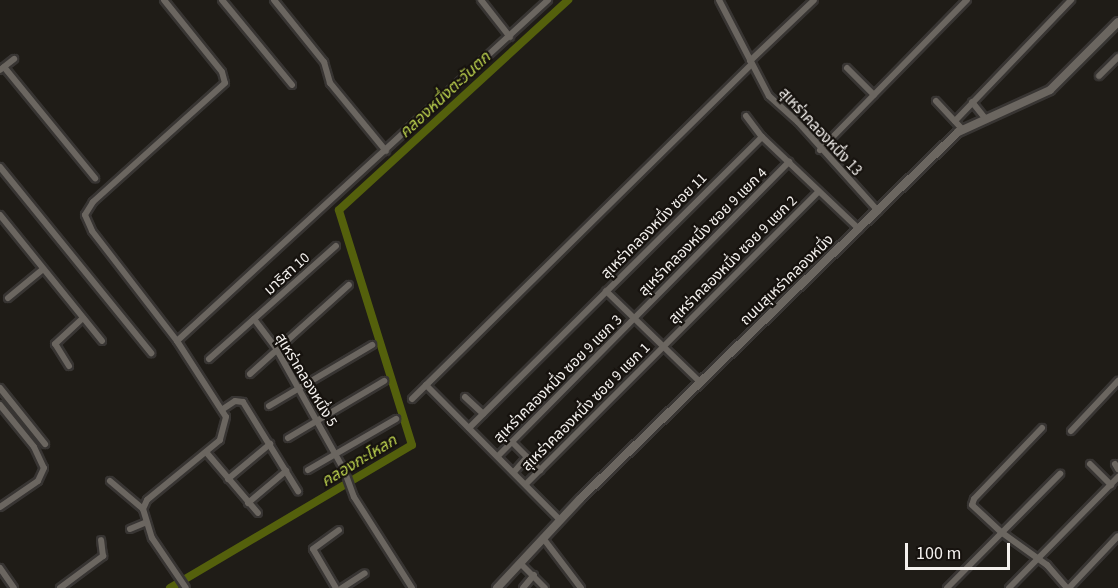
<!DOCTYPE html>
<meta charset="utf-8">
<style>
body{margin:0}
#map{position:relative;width:1118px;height:588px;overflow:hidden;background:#1f1c17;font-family:"Source Sans 3","Noto Sans Thai",sans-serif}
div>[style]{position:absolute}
.canal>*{height:8px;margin:-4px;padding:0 4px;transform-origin:4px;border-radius:4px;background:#54600c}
.roads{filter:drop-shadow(2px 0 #383533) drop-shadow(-2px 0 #383533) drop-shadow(0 2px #383533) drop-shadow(0 -2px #383533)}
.street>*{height:6px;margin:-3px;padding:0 3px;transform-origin:3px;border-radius:3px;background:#6b6660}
.secondary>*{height:8px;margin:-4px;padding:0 4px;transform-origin:4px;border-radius:4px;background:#6b6660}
span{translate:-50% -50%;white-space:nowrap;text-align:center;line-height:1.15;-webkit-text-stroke:4.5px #16120e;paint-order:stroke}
.street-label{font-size:15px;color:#f4f1ee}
.water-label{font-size:16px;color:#bed44f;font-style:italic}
.scale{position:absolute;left:905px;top:543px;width:105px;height:27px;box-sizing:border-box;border:3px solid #f4f1ee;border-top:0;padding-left:8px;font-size:18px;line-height:21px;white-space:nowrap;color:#f4f1ee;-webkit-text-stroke:4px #16120e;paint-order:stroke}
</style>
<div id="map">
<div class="canal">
<div style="left:170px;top:588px;width:281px;rotate:-30.6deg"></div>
<div style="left:412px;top:445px;width:246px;rotate:-107.3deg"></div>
<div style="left:339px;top:210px;width:311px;rotate:-42.5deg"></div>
</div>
<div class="roads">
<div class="street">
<div style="left:164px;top:0;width:92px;rotate:51.1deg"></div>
<div style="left:222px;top:72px;width:11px;rotate:75deg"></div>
<div style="left:225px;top:83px;width:178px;rotate:138deg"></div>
<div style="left:93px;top:202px;width:15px;rotate:122deg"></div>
<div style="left:85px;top:215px;width:17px;rotate:66deg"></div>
<div style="left:92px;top:231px;width:139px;rotate:52.3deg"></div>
<div style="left:177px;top:341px;width:90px;rotate:57.2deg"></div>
<div style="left:226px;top:417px;width:24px;rotate:105deg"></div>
<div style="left:220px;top:440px;width:94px;rotate:140.6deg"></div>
<div style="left:147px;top:500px;width:10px;rotate:114deg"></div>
<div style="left:143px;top:509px;width:30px;rotate:73deg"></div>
<div style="left:152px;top:538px;width:60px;rotate:55.8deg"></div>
<div style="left:222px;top:0;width:110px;rotate:50.5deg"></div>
<div style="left:274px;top:0;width:80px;rotate:51.1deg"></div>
<div style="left:324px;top:62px;width:22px;rotate:74deg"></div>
<div style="left:330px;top:83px;width:88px;rotate:50.5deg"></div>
<div style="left:481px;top:0;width:47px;rotate:51.9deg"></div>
<div style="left:719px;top:0;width:108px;rotate:62.5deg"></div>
<div style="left:769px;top:96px;width:39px;rotate:42deg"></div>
<div style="left:798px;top:122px;width:120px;rotate:48deg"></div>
<div style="left:750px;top:61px;width:88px;rotate:-43.6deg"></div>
<div style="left:4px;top:67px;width:144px;rotate:50.7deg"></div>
<div style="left:847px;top:68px;width:38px;rotate:45deg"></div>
<div style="left:0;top:70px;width:18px;rotate:-38deg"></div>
<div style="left:1099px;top:76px;width:27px;rotate:-45deg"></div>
<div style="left:936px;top:101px;width:38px;rotate:47deg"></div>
<div style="left:972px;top:102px;width:21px;rotate:51deg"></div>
<div style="left:746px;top:116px;width:26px;rotate:53deg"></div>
<div style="left:762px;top:137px;width:134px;rotate:43.5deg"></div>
<div style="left:955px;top:121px;width:168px;rotate:-46.2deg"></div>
<div style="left:820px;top:150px;width:210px;rotate:-45.6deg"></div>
<div style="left:0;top:167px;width:240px;rotate:50.9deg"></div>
<div style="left:0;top:215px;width:162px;rotate:51deg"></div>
<div style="left:606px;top:291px;width:132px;rotate:44.1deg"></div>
<div style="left:8px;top:298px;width:45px;rotate:-39.6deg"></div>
<div style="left:254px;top:319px;width:39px;rotate:53deg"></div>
<div style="left:277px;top:350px;width:135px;rotate:60.8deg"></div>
<div style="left:177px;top:341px;width:504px;rotate:-42.59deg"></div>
<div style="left:209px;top:359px;width:170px;rotate:-41.7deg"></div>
<div style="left:69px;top:366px;width:26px;rotate:-122deg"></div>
<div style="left:55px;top:344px;width:38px;rotate:-43deg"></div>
<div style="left:250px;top:374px;width:133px;rotate:-42deg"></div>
<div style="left:426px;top:385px;width:190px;rotate:45.2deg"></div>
<div style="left:0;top:388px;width:72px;rotate:51.2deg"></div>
<div style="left:465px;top:397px;width:25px;rotate:43deg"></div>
<div style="left:412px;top:399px;width:477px;rotate:-44.6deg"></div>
<div style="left:0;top:405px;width:54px;rotate:51deg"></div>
<div style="left:34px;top:447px;width:23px;rotate:65deg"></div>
<div style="left:44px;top:468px;width:14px;rotate:115deg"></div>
<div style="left:38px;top:481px;width:46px;rotate:145.6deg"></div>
<div style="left:269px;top:406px;width:120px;rotate:-30.6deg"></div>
<div style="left:223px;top:409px;width:14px;rotate:-34deg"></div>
<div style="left:235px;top:401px;width:8px;rotate:7deg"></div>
<div style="left:243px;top:402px;width:105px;rotate:58.3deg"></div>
<div style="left:469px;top:428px;width:413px;rotate:-44.8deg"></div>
<div style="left:1042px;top:428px;width:98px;rotate:133.8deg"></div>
<div style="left:974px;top:499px;width:6px;rotate:108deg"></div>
<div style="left:972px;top:505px;width:40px;rotate:43deg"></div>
<div style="left:1001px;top:532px;width:57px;rotate:35.7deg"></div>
<div style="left:1047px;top:565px;width:30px;rotate:49deg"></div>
<div style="left:1071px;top:431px;width:69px;rotate:-46.8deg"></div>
<div style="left:288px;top:438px;width:112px;rotate:-30.7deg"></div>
<div style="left:512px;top:442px;width:40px;rotate:45deg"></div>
<div style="left:206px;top:452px;width:80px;rotate:49.6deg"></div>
<div style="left:498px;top:456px;width:414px;rotate:-45.3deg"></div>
<div style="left:1090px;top:464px;width:30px;rotate:45deg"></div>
<div style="left:1115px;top:464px;width:6px;rotate:59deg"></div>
<div style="left:343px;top:467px;width:32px;rotate:70deg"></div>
<div style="left:354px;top:497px;width:108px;rotate:57.5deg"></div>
<div style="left:308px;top:470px;width:102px;rotate:-30.1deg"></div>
<div style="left:514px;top:472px;width:20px;rotate:-49deg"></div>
<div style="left:228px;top:479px;width:55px;rotate:-39.8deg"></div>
<div style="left:110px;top:481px;width:43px;rotate:40.3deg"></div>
<div style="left:526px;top:484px;width:414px;rotate:-45deg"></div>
<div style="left:248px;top:503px;width:50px;rotate:-40.1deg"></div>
<div style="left:130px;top:529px;width:15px;rotate:-23deg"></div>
<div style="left:543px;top:538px;width:63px;rotate:52.8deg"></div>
<div style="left:520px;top:563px;width:35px;rotate:45deg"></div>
<div style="left:0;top:568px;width:24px;rotate:55deg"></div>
<div style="left:60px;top:588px;width:54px;rotate:-36.7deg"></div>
<div style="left:103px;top:556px;width:16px;rotate:-97deg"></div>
<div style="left:336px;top:588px;width:45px;rotate:-120.5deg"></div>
<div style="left:313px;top:549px;width:32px;rotate:-36deg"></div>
<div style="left:342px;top:588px;width:27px;rotate:-33deg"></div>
<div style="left:523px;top:588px;width:17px;rotate:-50deg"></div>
<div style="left:947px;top:588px;width:161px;rotate:-45.3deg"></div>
<div style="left:1009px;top:588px;width:156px;rotate:-45.5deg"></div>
<div style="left:1069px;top:588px;width:71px;rotate:-46.7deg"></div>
</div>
<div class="secondary">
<div style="left:497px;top:588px;width:122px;rotate:-47deg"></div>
<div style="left:580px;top:499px;width:527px;rotate:-44.15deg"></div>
<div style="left:958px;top:132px;width:101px;rotate:-24.5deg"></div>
<div style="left:1050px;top:90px;width:96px;rotate:-45deg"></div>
</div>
</div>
<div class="street-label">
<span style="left:820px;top:132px;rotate:47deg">สุเหร่าคลองหนึ่ง 13</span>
<span style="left:654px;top:226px;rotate:-45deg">สุเหร่าคลองหนึ่ง ซอย 11</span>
<span style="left:703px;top:232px;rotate:-45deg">สุเหร่าคลองหนึ่ง ซอย 9 แยก 4</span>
<span style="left:733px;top:260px;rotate:-45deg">สุเหร่าคลองหนึ่ง ซอย 9 แยก 2</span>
<span style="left:287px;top:274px;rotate:-42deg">มาริสา 10</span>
<span style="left:787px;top:280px;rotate:-44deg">ถนนสุเหร่าคลองหนึ่ง</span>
<span style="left:558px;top:379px;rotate:-45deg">สุเหร่าคลองหนึ่ง ซอย 9 แยก 3</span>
<span style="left:306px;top:380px;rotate:59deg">สุเหร่าคลองหนึ่ง 5</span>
<span style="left:586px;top:407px;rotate:-45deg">สุเหร่าคลองหนึ่ง ซอย 9 แยก 1</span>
</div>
<div class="water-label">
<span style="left:445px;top:95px;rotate:-43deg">คลองหนึ่งตะวันตก</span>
<span style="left:359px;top:461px;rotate:-31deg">คลองกะโหลก</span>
</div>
<div class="scale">100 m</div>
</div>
